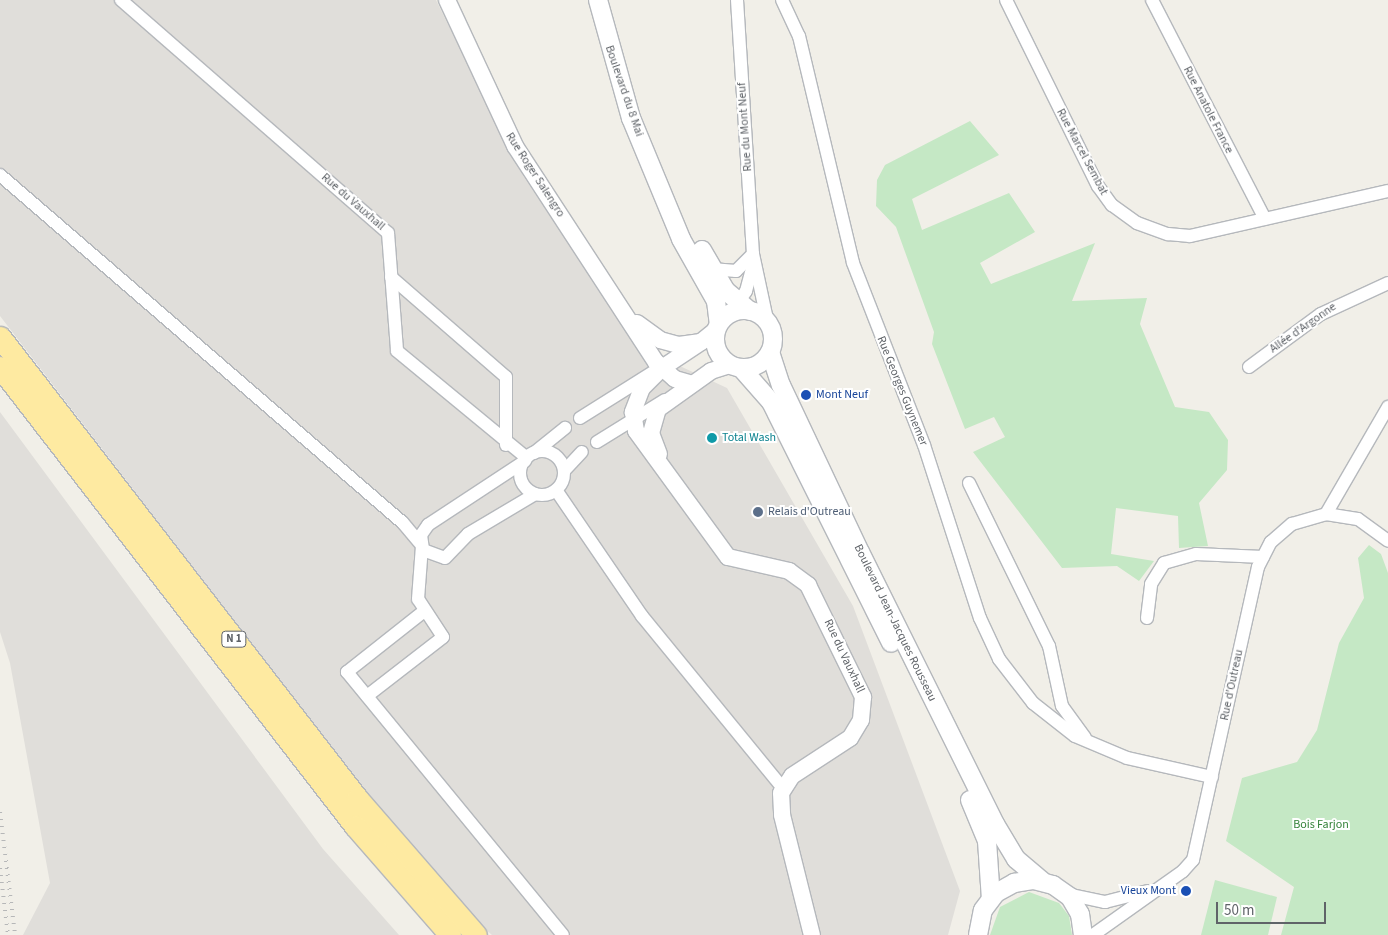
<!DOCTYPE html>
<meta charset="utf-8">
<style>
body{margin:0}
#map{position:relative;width:1388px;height:935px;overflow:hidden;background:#f1efe8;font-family:"Source Sans 3",sans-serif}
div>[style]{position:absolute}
.industrial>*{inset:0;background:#e0deda}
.green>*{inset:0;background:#c5e8c5}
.roads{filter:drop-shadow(1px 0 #b5b8bc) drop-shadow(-1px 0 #b5b8bc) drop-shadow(0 1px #b5b8bc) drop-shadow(0 -1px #b5b8bc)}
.minor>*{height:12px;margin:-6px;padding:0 6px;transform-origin:6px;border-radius:6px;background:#fff}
.minor>.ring{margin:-6px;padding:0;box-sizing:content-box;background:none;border:12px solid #fff;border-radius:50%}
.tertiary>*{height:16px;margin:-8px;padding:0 8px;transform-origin:8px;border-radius:8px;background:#fff}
.secondary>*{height:18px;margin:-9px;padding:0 9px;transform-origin:9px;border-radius:9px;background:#fff}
.secondary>.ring{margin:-9px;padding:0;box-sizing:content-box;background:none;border:18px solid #fff;border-radius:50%}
.trunk>*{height:21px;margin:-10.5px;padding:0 10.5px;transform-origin:10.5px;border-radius:10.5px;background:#feeaa1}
.rail>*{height:4px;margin-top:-2px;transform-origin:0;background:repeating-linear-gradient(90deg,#b6b7b8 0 1px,transparent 0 7px)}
.dots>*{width:14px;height:14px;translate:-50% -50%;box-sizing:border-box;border:2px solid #fff;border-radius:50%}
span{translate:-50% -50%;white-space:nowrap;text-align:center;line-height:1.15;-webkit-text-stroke:4px #fff;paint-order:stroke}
.shield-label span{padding:1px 4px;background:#fff;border:1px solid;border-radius:4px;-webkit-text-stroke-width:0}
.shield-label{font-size:11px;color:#5f6368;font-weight:700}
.street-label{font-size:12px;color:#5f6368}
.transit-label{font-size:12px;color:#164399}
.left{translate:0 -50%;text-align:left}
.right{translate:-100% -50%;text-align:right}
.culture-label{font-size:12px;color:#0d838f}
.service-label{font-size:12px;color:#4e5e75}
.park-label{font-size:12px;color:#348238}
.scale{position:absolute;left:1216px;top:902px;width:110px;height:22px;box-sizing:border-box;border:2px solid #5f6368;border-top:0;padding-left:6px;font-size:15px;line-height:18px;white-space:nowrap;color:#5f6368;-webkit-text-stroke:4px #fff;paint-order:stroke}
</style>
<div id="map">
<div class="industrial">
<div style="clip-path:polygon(0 0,436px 0,524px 177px,637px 346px,727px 388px,853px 606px,960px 891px,948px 935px,492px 935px,482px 926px,361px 786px,0 316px)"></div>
<div style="clip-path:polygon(0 412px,323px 849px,399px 935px,23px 935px,50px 883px,10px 663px,0 632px)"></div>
</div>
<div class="green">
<div style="clip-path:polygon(970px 121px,999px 155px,912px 199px,922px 230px,1009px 193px,1035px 232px,980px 263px,991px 284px,1095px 243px,1072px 301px,1147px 298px,1140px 324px,1175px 407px,1209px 412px,1228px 440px,1227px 470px,1199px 503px,1208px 546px,1179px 548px,1178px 516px,1116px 508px,1111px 554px,1154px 561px,1139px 581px,1117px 566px,1062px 568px,973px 452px,1005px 437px,994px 417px,965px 429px,932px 344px,934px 332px,896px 227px,876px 206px,877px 180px,885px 165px)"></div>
<div style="clip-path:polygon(1369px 545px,1381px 554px,1388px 573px,1388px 935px,1281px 935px,1294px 887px,1226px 841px,1242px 778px,1297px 762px,1317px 730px,1339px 643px,1364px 598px,1358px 558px)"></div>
<div style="clip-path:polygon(1215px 880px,1277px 897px,1268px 935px,1201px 935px)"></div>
<div style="clip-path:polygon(1029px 892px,1059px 903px,1069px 916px,1072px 935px,990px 935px,1000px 907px)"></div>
</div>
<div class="roads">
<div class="minor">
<div style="left:121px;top:0;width:354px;rotate:41.1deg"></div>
<div style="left:388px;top:233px;width:118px;rotate:85.6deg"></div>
<div style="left:397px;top:351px;width:168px;rotate:39.5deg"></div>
<div style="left:737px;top:0;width:255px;rotate:86.4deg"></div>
<div style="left:753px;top:254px;width:72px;rotate:77.9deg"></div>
<div style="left:782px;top:0;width:40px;rotate:65deg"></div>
<div style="left:799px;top:36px;width:233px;rotate:76.6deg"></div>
<div style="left:853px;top:263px;width:195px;rotate:68.7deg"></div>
<div style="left:924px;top:445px;width:182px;rotate:72.1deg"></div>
<div style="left:980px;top:618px;width:45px;rotate:65.1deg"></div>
<div style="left:999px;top:659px;width:56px;rotate:52.3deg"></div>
<div style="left:1033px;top:703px;width:53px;rotate:38.2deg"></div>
<div style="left:1075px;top:736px;width:56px;rotate:22.9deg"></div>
<div style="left:1127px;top:758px;width:87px;rotate:12.6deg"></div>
<div style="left:1006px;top:0;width:208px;rotate:63.7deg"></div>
<div style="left:1098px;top:186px;width:24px;rotate:54deg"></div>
<div style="left:1112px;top:205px;width:31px;rotate:36deg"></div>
<div style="left:1137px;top:223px;width:33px;rotate:20deg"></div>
<div style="left:1168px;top:234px;width:22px;rotate:5deg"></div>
<div style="left:1190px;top:236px;width:203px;rotate:-12.8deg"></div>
<div style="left:1152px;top:0;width:246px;rotate:62.7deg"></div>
<div style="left:0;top:175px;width:532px;rotate:40.81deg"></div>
<div style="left:403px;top:523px;width:26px;rotate:50deg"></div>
<div style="left:712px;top:269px;width:24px;rotate:5deg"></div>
<div style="left:736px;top:271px;width:24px;rotate:-45deg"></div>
<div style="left:391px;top:277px;width:152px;rotate:41deg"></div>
<div style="left:506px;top:377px;width:68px;rotate:90deg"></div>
<div style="left:730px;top:314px;width:28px;rotate:-55deg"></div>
<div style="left:746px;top:291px;width:23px;rotate:-75deg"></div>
<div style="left:1249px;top:367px;width:89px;rotate:-36.4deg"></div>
<div style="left:1321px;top:314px;width:74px;rotate:-24.8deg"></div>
<div style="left:580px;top:418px;width:89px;rotate:-32.1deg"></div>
<div style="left:597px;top:442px;width:80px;rotate:-31.7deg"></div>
<div class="ring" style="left:520px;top:451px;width:32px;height:32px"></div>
<div style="left:534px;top:453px;width:40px;rotate:-39deg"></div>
<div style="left:525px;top:461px;width:116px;rotate:146.6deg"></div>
<div style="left:428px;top:525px;width:12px;rotate:125deg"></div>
<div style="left:421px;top:535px;width:15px;rotate:82deg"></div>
<div style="left:423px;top:550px;width:23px;rotate:20deg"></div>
<div style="left:445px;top:558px;width:33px;rotate:-46deg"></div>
<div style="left:468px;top:534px;width:78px;rotate:-30.8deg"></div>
<div style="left:564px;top:471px;width:26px;rotate:-47deg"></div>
<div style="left:969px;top:483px;width:182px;rotate:63.9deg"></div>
<div style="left:1049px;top:646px;width:61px;rotate:77.8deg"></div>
<div style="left:1062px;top:706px;width:39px;rotate:54deg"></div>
<div style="left:556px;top:490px;width:153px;rotate:55.7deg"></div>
<div style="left:642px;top:616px;width:222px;rotate:50.7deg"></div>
<div style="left:1326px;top:514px;width:124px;rotate:-59.9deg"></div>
<div style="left:423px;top:612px;width:97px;rotate:141.7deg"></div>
<div style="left:347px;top:672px;width:340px;rotate:50.6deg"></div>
<div style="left:1147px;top:618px;width:34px;rotate:-83deg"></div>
<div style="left:1151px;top:584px;width:25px;rotate:-58deg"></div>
<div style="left:1164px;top:563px;width:33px;rotate:-16deg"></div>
<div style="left:1196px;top:554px;width:67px;rotate:2.6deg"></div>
<div style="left:367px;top:696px;width:96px;rotate:-37.8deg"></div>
<div style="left:443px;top:637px;width:45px;rotate:-123.3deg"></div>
<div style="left:418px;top:599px;width:53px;rotate:-85.7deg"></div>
<div style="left:1067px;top:894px;width:39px;rotate:12deg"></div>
<div style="left:1105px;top:902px;width:44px;rotate:-14.3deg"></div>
<div style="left:1093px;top:935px;width:110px;rotate:-35.4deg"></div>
<div style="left:1183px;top:871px;width:15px;rotate:-48deg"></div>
<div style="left:1193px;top:860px;width:300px;rotate:-77.5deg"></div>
<div style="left:1258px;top:567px;width:28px;rotate:-63deg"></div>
<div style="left:1271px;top:542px;width:28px;rotate:-41deg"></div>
<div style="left:1292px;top:524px;width:35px;rotate:-16deg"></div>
<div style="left:1326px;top:514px;width:32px;rotate:9deg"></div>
<div style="left:1358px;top:519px;width:37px;rotate:36deg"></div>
</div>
<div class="tertiary">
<div style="left:447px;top:0;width:161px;rotate:65deg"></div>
<div style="left:515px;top:146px;width:258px;rotate:56.9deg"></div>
<div style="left:656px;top:362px;width:25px;rotate:42deg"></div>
<div style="left:675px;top:379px;width:18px;rotate:16deg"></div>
<div style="left:637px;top:323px;width:29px;rotate:36deg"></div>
<div style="left:660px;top:340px;width:20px;rotate:15deg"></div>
<div style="left:679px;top:345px;width:22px;rotate:-8deg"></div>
<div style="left:701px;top:342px;width:19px;rotate:-39deg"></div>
<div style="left:701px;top:342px;width:47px;rotate:146.3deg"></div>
<div style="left:662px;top:368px;width:28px;rotate:135deg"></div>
<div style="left:642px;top:388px;width:26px;rotate:111deg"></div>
<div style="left:633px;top:412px;width:19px;rotate:81deg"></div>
<div style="left:636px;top:431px;width:156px;rotate:53.9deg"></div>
<div style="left:728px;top:557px;width:63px;rotate:12.9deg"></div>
<div style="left:789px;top:571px;width:24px;rotate:36deg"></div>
<div style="left:808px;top:585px;width:125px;rotate:63.8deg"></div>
<div style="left:863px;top:697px;width:23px;rotate:95deg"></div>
<div style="left:861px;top:720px;width:21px;rotate:121deg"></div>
<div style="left:850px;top:738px;width:69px;rotate:146.8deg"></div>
<div style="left:792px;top:776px;width:20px;rotate:123deg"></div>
<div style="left:781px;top:793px;width:22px;rotate:87deg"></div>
<div style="left:782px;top:815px;width:124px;rotate:76deg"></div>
<div style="left:659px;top:454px;width:22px;rotate:-111deg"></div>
<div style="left:651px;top:433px;width:25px;rotate:-74deg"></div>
<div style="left:658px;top:409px;width:65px;rotate:-35.6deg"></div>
<div style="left:711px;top:371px;width:20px;rotate:-18deg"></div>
</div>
<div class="secondary">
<div style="left:598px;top:0;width:123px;rotate:74.4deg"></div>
<div style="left:631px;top:118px;width:131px;rotate:67.5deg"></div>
<div style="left:681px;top:239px;width:71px;rotate:60.6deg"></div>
<div style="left:716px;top:301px;width:23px;rotate:83deg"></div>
<div style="left:702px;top:250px;width:48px;rotate:59.7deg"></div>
<div style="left:726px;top:291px;width:31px;rotate:40deg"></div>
<div class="ring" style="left:715px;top:310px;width:40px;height:40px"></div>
<div style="left:770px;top:352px;width:35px;rotate:72deg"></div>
<div style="left:781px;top:385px;width:185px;rotate:64.7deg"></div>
<div style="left:860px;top:552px;width:304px;rotate:63.6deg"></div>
<div style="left:995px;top:824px;width:41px;rotate:59deg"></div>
<div style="left:1016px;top:859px;width:34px;rotate:40deg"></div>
<div style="left:742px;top:369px;width:44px;rotate:48.7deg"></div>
<div style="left:771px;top:402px;width:269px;rotate:63.5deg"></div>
<div style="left:970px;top:800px;width:44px;rotate:67.5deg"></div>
<div style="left:987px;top:841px;width:58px;rotate:86.1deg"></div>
<div style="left:978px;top:935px;width:25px;rotate:-79deg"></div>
<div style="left:983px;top:910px;width:21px;rotate:-53deg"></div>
<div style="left:996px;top:893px;width:21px;rotate:-29deg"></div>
<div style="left:1014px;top:883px;width:20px;rotate:-9deg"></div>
<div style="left:1034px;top:880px;width:20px;rotate:15deg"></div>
<div style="left:1053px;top:885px;width:21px;rotate:35deg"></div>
<div style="left:1070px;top:897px;width:20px;rotate:60deg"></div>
<div style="left:1080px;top:914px;width:21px;rotate:82deg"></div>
</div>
<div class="trunk">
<div style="left:0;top:337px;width:583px;rotate:52.25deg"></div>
<div style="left:357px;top:798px;width:181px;rotate:49deg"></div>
<div style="left:0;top:367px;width:580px;rotate:52.28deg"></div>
<div style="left:355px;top:826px;width:145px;rotate:48.9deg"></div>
</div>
</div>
<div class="rail">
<div style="left:0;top:812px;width:124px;rotate:83deg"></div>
<div style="left:0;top:868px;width:67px;rotate:83.2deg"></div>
</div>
<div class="dots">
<div style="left:806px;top:395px;background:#1a4fb4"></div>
<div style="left:712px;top:438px;background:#0f9aa8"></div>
<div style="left:758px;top:512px;background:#5c6f8a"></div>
<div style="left:1186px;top:891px;background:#1a4fb4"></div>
</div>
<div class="shield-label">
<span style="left:234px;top:639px">N 1</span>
</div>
<div class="street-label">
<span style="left:624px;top:91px;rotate:71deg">Boulevard du 8 Mai</span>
<span style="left:1208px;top:110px;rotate:63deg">Rue Anatole France</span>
<span style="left:745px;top:127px;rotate:-94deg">Rue du Mont Neuf</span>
<span style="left:1082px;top:152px;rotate:62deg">Rue Marcel Sembat</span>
<span style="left:535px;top:175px;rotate:57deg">Rue Roger Salengro</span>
<span style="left:353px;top:202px;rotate:41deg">Rue du Vauxhall</span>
<span style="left:1303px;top:328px;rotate:-35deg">Allée d'Argonne</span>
<span style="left:902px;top:391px;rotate:68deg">Rue Georges Guynemer</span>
<span style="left:895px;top:623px;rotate:64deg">Boulevard Jean-Jacques Rousseau</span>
<span style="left:844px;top:656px;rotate:65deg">Rue du Vauxhall</span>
<span style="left:1232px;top:685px;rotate:-78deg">Rue d'Outreau</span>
</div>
<div class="transit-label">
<span class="left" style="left:816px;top:395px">Mont Neuf</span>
<span class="right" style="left:1176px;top:891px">Vieux Mont</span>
</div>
<div class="culture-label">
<span class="left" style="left:722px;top:438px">Total Wash</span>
</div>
<div class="service-label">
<span class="left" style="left:768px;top:512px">Relais d'Outreau</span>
</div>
<div class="park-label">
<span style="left:1321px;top:825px">Bois Farjon</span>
</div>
<div class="scale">50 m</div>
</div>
